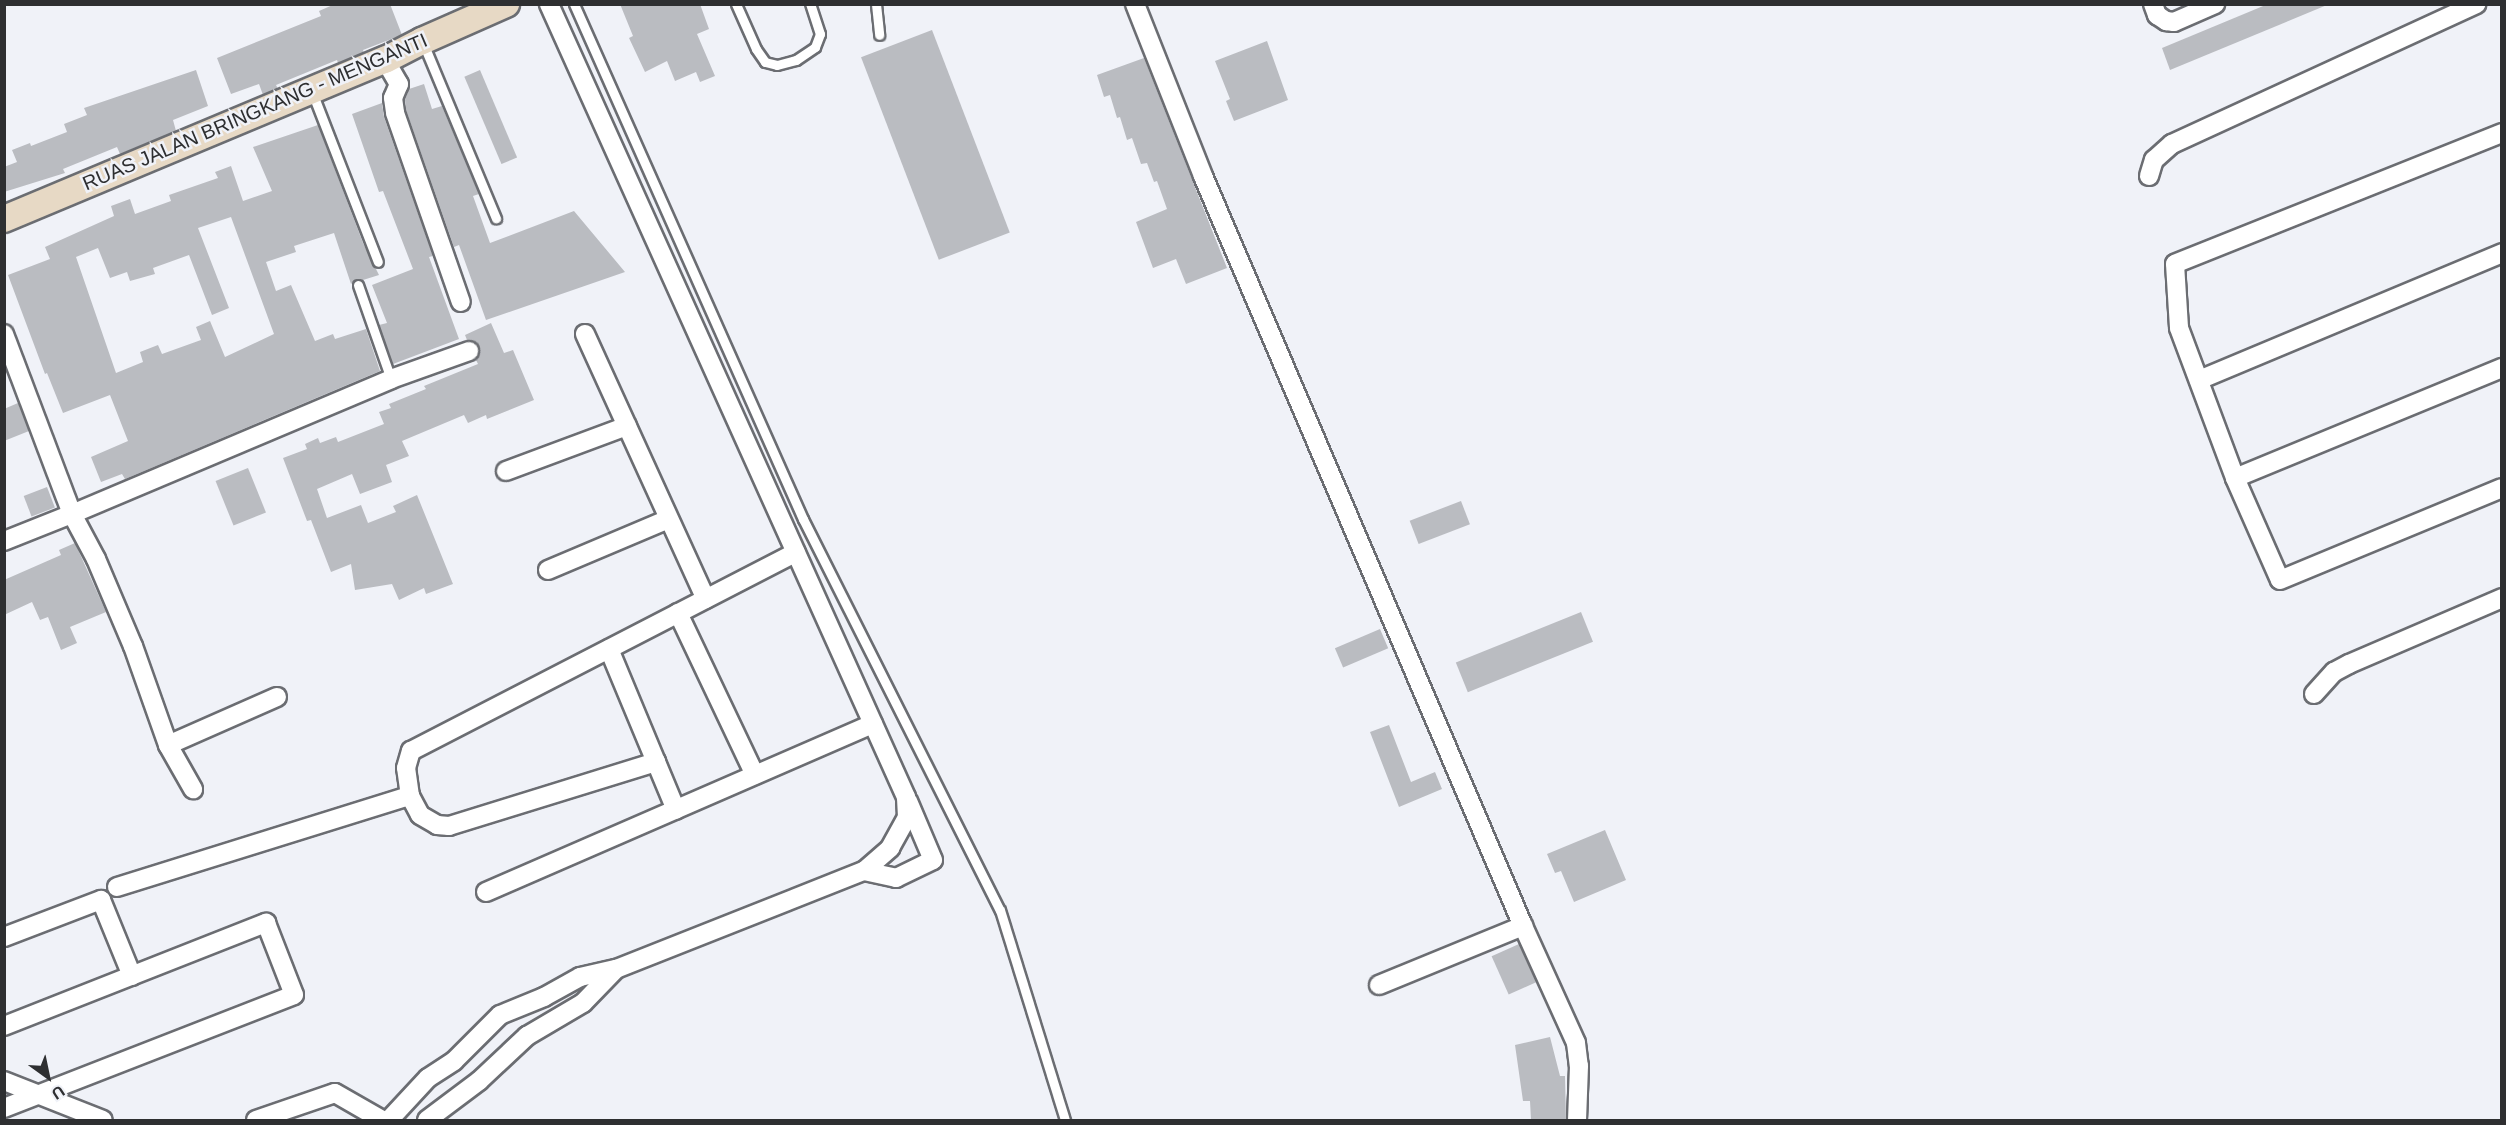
<!DOCTYPE html>
<style>
body{margin:0}
#map{position:relative;width:2506px;height:1125px;overflow:hidden;background:#f0f2f8;font-family:Arial,sans-serif}
div>[style]{position:absolute}
.building>*{inset:0;background:#babcc1;transform-origin:0 0}
.roads{filter:drop-shadow(2px 0 #6b6d72) drop-shadow(-2px 0 #6b6d72) drop-shadow(0 2px #6b6d72) drop-shadow(0 -2px #6b6d72)}
.lane>*{height:9px;margin:-4.5px;padding:0 4.5px;transform-origin:4.5px;border-radius:4.5px;background:#fff}
.street>*{height:18px;margin:-9px;padding:0 9px;transform-origin:9px;border-radius:9px;background:#fff}
.secondary>*{height:26px;margin:-13px;padding:0 13px;transform-origin:13px;border-radius:13px;background:#e7d9c5}
span{translate:-50% -50%;white-space:nowrap;text-align:center;line-height:1.15;-webkit-text-stroke:5px #f0f2f8;paint-order:stroke}
.street-label{font-size:20px;color:#2e2f31}
.frame{position:absolute;inset:0;border:6px solid #2e2f31;pointer-events:none}
.north{position:absolute;left:18px;top:1047px;width:60px;height:60px;-webkit-text-stroke:4px #f0f2f8;paint-order:stroke;rotate:147deg;font-size:16px;font-weight:700;line-height:24px;text-align:center;color:#2e2f31}
.north::after{content:'';display:block;margin:auto;width:21px;height:27px;background:#2e2f31;clip-path:polygon(50% 0,100% 100%,50% 72%,0 100%)}
</style>
<div id="map">
<div class="building">
<div style="clip-path:polygon(335px 4px,390px 4px,402px 35px,363px 50px,364px 53px,350px 58px,338px 63px,337px 60px,276px 85px,278px 89px,263px 95px,259px 84px,231px 94px,217px 58px,321px 16px,319px 11px)"></div>
<div style="clip-path:polygon(620px 4px,700px 4px,709px 29px,697px 34px,715px 76px,700px 82px,696px 72px,675px 81px,667px 61px,645px 72px,629px 38px,633px 36px)"></div>
<div style="clip-path:polygon(2268px 4px,2327px 5px,2170px 70px,2162px 48px)"></div>
<div style="left:932px;top:30px;width:217px;height:76px;rotate:69deg"></div>
<div style="clip-path:polygon(1267px 41px,1288px 100px,1234px 121px,1226px 101px,1230px 99px,1215px 61px)"></div>
<div style="clip-path:polygon(1144px 58px,1227px 268px,1186px 284px,1176px 259px,1153px 268px,1136px 222px,1167px 209px,1157px 181px,1154px 182px,1147px 163px,1141px 164px,1132px 138px,1127px 140px,1120px 117px,1117px 118px,1110px 95px,1104px 97px,1097px 75px)"></div>
<div style="clip-path:polygon(196px 70px,208px 106px,173px 120px,176px 131px,120px 154px,117px 147px,63px 169px,65px 173px,4px 192px,4px 167px,17px 162px,12px 150px,30px 143px,31px 146px,67px 132px,64px 124px,87px 115px,84px 108px)"></div>
<div style="left:480px;top:70px;width:95px;height:17px;rotate:67deg"></div>
<div style="clip-path:polygon(424px 84px,432px 109px,442px 106px,479px 194px,473px 196px,490px 243px,574px 211px,625px 272px,486px 320px,459px 245px,454px 247px,406px 110px,405px 100px,409px 89px)"></div>
<div style="clip-path:polygon(382px 103px,384px 117px,433px 256px,429px 257px,459px 339px,393px 364px,379px 325px,387px 323px,372px 285px,413px 269px,383px 191px,379px 192px,352px 114px)"></div>
<div style="clip-path:polygon(evenodd,318px 125px,363px 243px,379px 275px,363px 280px,356px 279px,351px 284px,334px 233px,294px 246px,296px 252px,266px 262px,276px 291px,291px 285px,315px 341px,333px 334px,335px 339px,366px 329px,380px 371px,125px 479px,122px 474px,101px 482px,91px 457px,128px 441px,110px 395px,63px 413px,47px 373px,45px 374px,8px 275px,50px 259px,45px 247px,114px 216px,111px 206px,130px 199px,135px 214px,171px 201px,169px 195px,218px 178px,215px 172px,231px 166px,243px 201px,272px 191px,253px 147px,318px 125px,231px 217px,274px 334px,225px 357px,210px 321px,196px 327px,201px 340px,162px 354px,158px 345px,140px 352px,143px 362px,116px 373px,76px 257px,98px 248px,110px 278px,127px 272px,130px 281px,155px 274px,153px 268px,189px 255px,212px 315px,229px 308px,198px 228px,231px 217px)"></div>
<div style="clip-path:polygon(491px 323px,504px 353px,513px 350px,534px 400px,487px 419px,486px 415px,468px 423px,464px 415px,402px 441px,409px 456px,386px 465px,392px 482px,360px 494px,352px 474px,317px 489px,327px 518px,361px 505px,368px 523px,396px 512px,393px 506px,417px 495px,453px 584px,426px 594px,424px 588px,399px 600px,392px 584px,355px 590px,351px 564px,331px 572px,311px 520px,307px 521px,283px 458px,307px 449px,305px 444px,318px 438px,320px 443px,336px 437px,338px 442px,384px 424px,379px 412px,391px 408px,389px 404px,426px 389px,424px 386px,478px 364px,476px 360px,480px 354px,479px 347px,476px 342px,467px 340px,465px 335px)"></div>
<div style="clip-path:polygon(18px 403px,29px 431px,4px 441px,4px 409px)"></div>
<div style="left:248px;top:468px;width:48px;height:35px;rotate:68deg"></div>
<div style="left:47px;top:487px;width:22px;height:25px;rotate:69deg"></div>
<div style="left:1461px;top:501px;width:25px;height:55px;rotate:69deg"></div>
<div style="clip-path:polygon(75px 543px,106px 612px,70px 627px,77px 643px,61px 650px,48px 617px,40px 620px,32px 602px,4px 615px,4px 580px,61px 555px,59px 550px)"></div>
<div style="left:1581px;top:612px;width:32px;height:135px;rotate:68deg"></div>
<div style="left:1380px;top:629px;width:21px;height:49px;rotate:67deg"></div>
<div style="clip-path:polygon(1389px 725px,1411px 782px,1435px 772px,1442px 789px,1399px 807px,1370px 732px)"></div>
<div style="clip-path:polygon(1605px 830px,1626px 880px,1574px 902px,1561px 871px,1555px 873px,1547px 854px)"></div>
<div style="left:1519px;top:944px;width:42px;height:30px;rotate:66deg"></div>
<div style="clip-path:polygon(1550px 1037px,1560px 1076px,1565px 1076px,1566px 1120px,1531px 1120px,1530px 1101px,1523px 1101px,1515px 1045px)"></div>
</div>
<div class="roads">
<div class="lane">
<div style="left:574px;top:4px;width:564px;rotate:66.03deg"></div>
<div style="left:803px;top:519px;width:438px;rotate:63.3deg"></div>
<div style="left:1000px;top:910px;width:220px;rotate:72.8deg"></div>
<div style="left:736px;top:4px;width:49px;rotate:66deg"></div>
<div style="left:756px;top:49px;width:16px;rotate:55deg"></div>
<div style="left:765px;top:62px;width:12px;rotate:14deg"></div>
<div style="left:777px;top:65px;width:20px;rotate:-15deg"></div>
<div style="left:796px;top:60px;width:23px;rotate:-34deg"></div>
<div style="left:815px;top:47px;width:14px;rotate:-69deg"></div>
<div style="left:820px;top:34px;width:32px;rotate:-108deg"></div>
<div style="left:876px;top:4px;width:31px;rotate:84deg"></div>
<div style="left:423px;top:43px;width:190px;rotate:67.4deg"></div>
<div style="left:312px;top:92px;width:182px;rotate:68.8deg"></div>
<div style="left:358px;top:285px;width:100px;rotate:70.7deg"></div>
</div>
<div class="street">
<div style="left:1135px;top:4px;width:185px;rotate:68.4deg"></div>
<div style="left:1203px;top:176px;width:815px;rotate:66.89deg"></div>
<div style="left:1523px;top:926px;width:128px;rotate:65.6deg"></div>
<div style="left:1576px;top:1043px;width:23px;rotate:83deg"></div>
<div style="left:1579px;top:1066px;width:54px;rotate:92.1deg"></div>
<div style="left:2153px;top:4px;width:12px;rotate:70deg"></div>
<div style="left:2157px;top:15px;width:11px;rotate:34deg"></div>
<div style="left:2166px;top:21px;width:8px;rotate:7deg"></div>
<div style="left:2174px;top:22px;width:45px;rotate:-23.7deg"></div>
<div style="left:385px;top:60px;width:28px;rotate:60deg"></div>
<div style="left:399px;top:84px;width:15px;rotate:113deg"></div>
<div style="left:393px;top:98px;width:15px;rotate:82deg"></div>
<div style="left:395px;top:113px;width:200px;rotate:70.8deg"></div>
<div style="left:2502px;top:133px;width:352px;rotate:158.2deg"></div>
<div style="left:2175px;top:264px;width:64px;rotate:86.4deg"></div>
<div style="left:2179px;top:328px;width:160px;rotate:69.5deg"></div>
<div style="left:2235px;top:478px;width:111px;rotate:66.2deg"></div>
<div style="left:2280px;top:580px;width:240px;rotate:-22.5deg"></div>
<div style="left:2149px;top:176px;width:17px;rotate:-73deg"></div>
<div style="left:2154px;top:160px;width:24px;rotate:-42deg"></div>
<div style="left:2172px;top:144px;width:335px;rotate:-24.7deg"></div>
<div style="left:4px;top:334px;width:192px;rotate:69.3deg"></div>
<div style="left:72px;top:514px;width:346px;rotate:-22.9deg"></div>
<div style="left:391px;top:379px;width:83px;rotate:-19.7deg"></div>
<div style="left:585px;top:334px;width:291px;rotate:65.5deg"></div>
<div style="left:2199px;top:380px;width:329px;rotate:-22.7deg"></div>
<div style="left:506px;top:471px;width:129px;rotate:-20.4deg"></div>
<div style="left:2235px;top:478px;width:289px;rotate:-22.4deg"></div>
<div style="left:4px;top:541px;width:73px;rotate:-21.7deg"></div>
<div style="left:72px;top:514px;width:51px;rotate:61.9deg"></div>
<div style="left:96px;top:559px;width:95px;rotate:67deg"></div>
<div style="left:133px;top:646px;width:105px;rotate:70.5deg"></div>
<div style="left:168px;top:745px;width:51px;rotate:60.4deg"></div>
<div style="left:548px;top:570px;width:131px;rotate:-22.9deg"></div>
<div style="left:678px;top:613px;width:179px;rotate:64.6deg"></div>
<div style="left:609px;top:649px;width:174px;rotate:67.4deg"></div>
<div style="left:2314px;top:694px;width:30px;rotate:-48deg"></div>
<div style="left:2334px;top:672px;width:17px;rotate:-28deg"></div>
<div style="left:2349px;top:664px;width:167px;rotate:-23.3deg"></div>
<div style="left:168px;top:745px;width:119px;rotate:-23.8deg"></div>
<div style="left:410px;top:796px;width:21px;rotate:62deg"></div>
<div style="left:420px;top:815px;width:20px;rotate:30deg"></div>
<div style="left:437px;top:825px;width:12px;rotate:5deg"></div>
<div style="left:449px;top:826px;width:217px;rotate:-17.2deg"></div>
<div style="left:864px;top:871px;width:33px;rotate:12deg"></div>
<div style="left:896px;top:878px;width:41px;rotate:-25.9deg"></div>
<div style="left:933px;top:860px;width:64px;rotate:-113deg"></div>
<div style="left:117px;top:887px;width:307px;rotate:-17.3deg"></div>
<div style="left:410px;top:796px;width:28px;rotate:-98deg"></div>
<div style="left:406px;top:768px;width:18px;rotate:-74deg"></div>
<div style="left:411px;top:751px;width:433px;rotate:-27.3deg"></div>
<div style="left:486px;top:892px;width:422px;rotate:-23.5deg"></div>
<div style="left:4px;top:937px;width:104px;rotate:-20.9deg"></div>
<div style="left:101px;top:900px;width:82px;rotate:67.8deg"></div>
<div style="left:1379px;top:985px;width:156px;rotate:-22.3deg"></div>
<div style="left:4px;top:1026px;width:282px;rotate:-21.5deg"></div>
<div style="left:266px;top:923px;width:77px;rotate:68.7deg"></div>
<div style="left:294px;top:995px;width:311px;rotate:158.7deg"></div>
<div style="left:4px;top:1081px;width:106px;rotate:21.5deg"></div>
<div style="left:256px;top:1120px;width:83px;rotate:-18.9deg"></div>
<div style="left:335px;top:1093px;width:54px;rotate:29.9deg"></div>
<div style="left:389px;top:1120px;width:57px;rotate:-47.1deg"></div>
<div style="left:428px;top:1078px;width:31px;rotate:-33deg"></div>
<div style="left:454px;top:1061px;width:65px;rotate:-45deg"></div>
<div style="left:500px;top:1015px;width:48px;rotate:-22.2deg"></div>
<div style="left:544px;top:997px;width:41px;rotate:-29.1deg"></div>
<div style="left:580px;top:977px;width:37px;rotate:-13deg"></div>
<div style="left:616px;top:969px;width:267px;rotate:-21.6deg"></div>
<div style="left:864px;top:871px;width:35px;rotate:-41deg"></div>
<div style="left:890px;top:848px;width:35px;rotate:-61deg"></div>
<div style="left:907px;top:817px;width:20px;rotate:-93deg"></div>
<div style="left:906px;top:797px;width:870px;rotate:-114.24deg"></div>
<div style="left:427px;top:1120px;width:65px;rotate:-36.9deg"></div>
<div style="left:479px;top:1081px;width:66px;rotate:-43.2deg"></div>
<div style="left:527px;top:1036px;width:65px;rotate:-30.5deg"></div>
<div style="left:583px;top:1003px;width:47px;rotate:-45.9deg"></div>
</div>
<div class="secondary">
<div style="left:4px;top:219px;width:413px;rotate:-22.7deg"></div>
<div style="left:385px;top:60px;width:42px;rotate:-27.2deg"></div>
<div style="left:422px;top:41px;width:92px;rotate:-23.8deg"></div>
</div>
</div>
<div class="street-label">
<span style="left:255px;top:112px;rotate:-23deg">RUAS JALAN BRINGKANG - MENGANTI</span>
</div>
<div class="frame"></div>
<div class="north">U</div>
</div>
